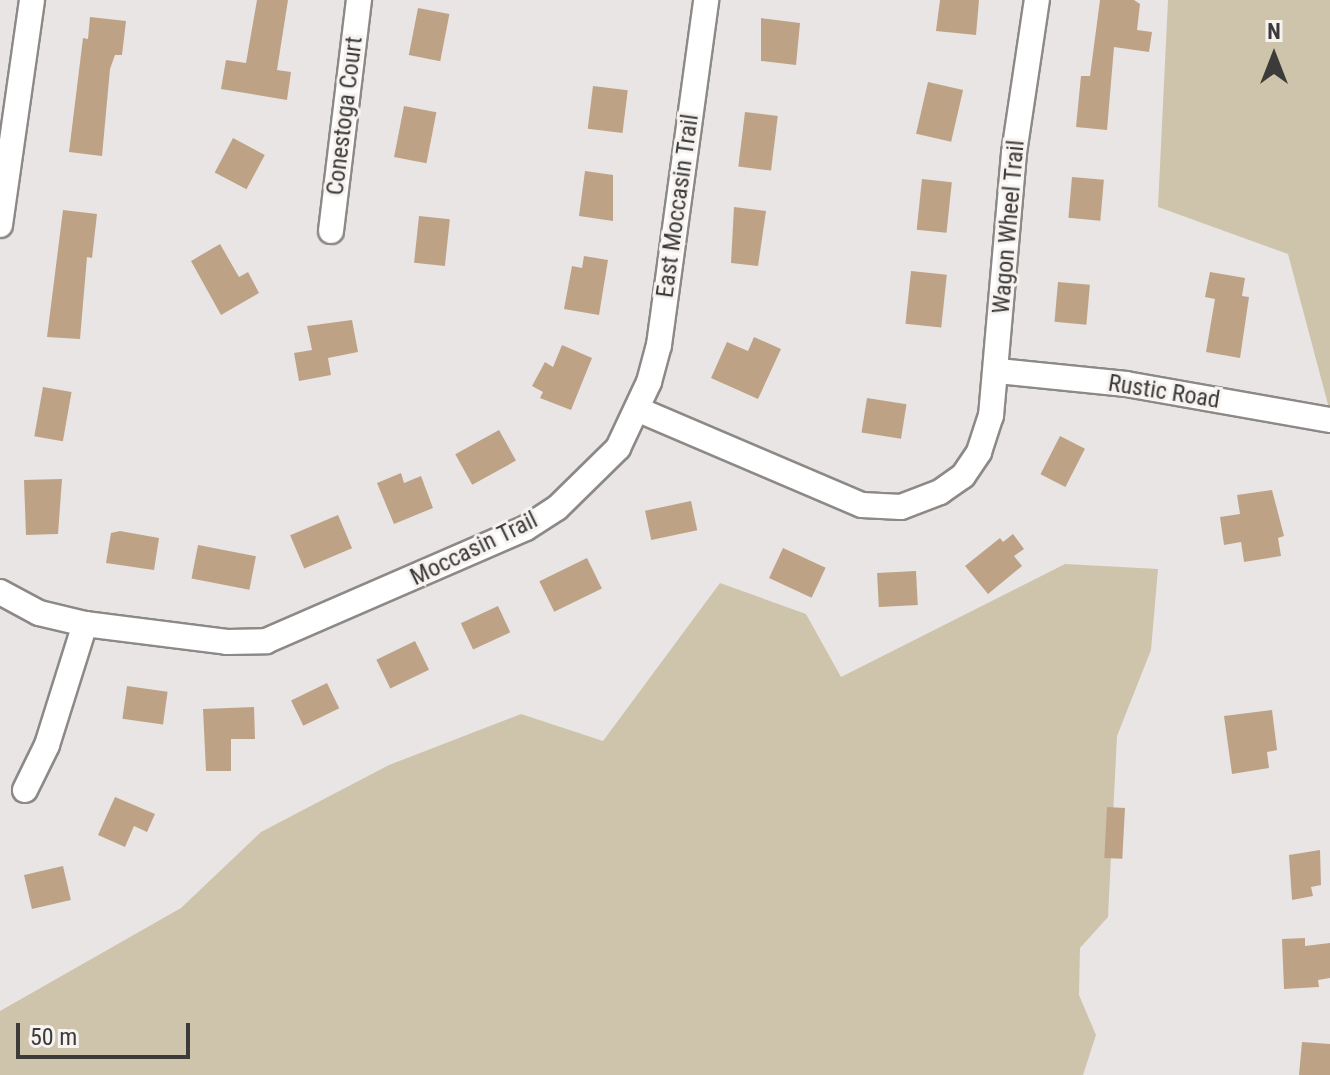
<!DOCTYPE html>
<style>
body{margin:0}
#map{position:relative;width:1330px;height:1075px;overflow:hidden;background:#e9e5e4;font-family:"Roboto Condensed",sans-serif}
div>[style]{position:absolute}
.green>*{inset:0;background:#cec4ab}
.building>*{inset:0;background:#bea286;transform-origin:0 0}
.roads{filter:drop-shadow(2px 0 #8c8987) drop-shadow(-2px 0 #8c8987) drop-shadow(0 2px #8c8987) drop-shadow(0 -2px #8c8987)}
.street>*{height:24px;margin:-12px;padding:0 12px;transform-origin:12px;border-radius:12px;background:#fff}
span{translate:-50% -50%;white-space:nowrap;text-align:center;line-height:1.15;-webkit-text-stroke:6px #f6f3f1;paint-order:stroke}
.street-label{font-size:24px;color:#3c3b3a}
.north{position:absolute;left:1234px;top:16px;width:80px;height:80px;-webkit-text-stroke:6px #f6f3f1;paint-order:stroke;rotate:0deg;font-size:22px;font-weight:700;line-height:32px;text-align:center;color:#3c3b3a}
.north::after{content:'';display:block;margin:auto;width:28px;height:36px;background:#3c3b3a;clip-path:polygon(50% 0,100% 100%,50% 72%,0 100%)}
.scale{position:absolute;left:16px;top:1023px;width:174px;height:36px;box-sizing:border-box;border:4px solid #3c3b3a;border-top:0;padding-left:10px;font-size:24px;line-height:28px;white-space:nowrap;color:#3c3b3a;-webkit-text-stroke:6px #f6f3f1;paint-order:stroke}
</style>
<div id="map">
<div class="green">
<div style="clip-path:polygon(1168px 0,1330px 0,1330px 412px,1288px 254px,1158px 207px)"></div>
<div style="clip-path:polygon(1065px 564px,1158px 569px,1151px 650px,1117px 736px,1108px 917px,1080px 948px,1079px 995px,1096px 1035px,1083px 1075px,0 1075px,0 1011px,181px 908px,261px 832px,389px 765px,521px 714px,603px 741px,720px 583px,806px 614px,841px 677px)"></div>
</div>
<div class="building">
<div style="clip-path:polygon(257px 0,288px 0,277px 70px,291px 72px,287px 100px,221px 89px,226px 60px,246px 63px)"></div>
<div style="clip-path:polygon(940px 0,979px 0,976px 35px,936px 31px)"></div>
<div style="clip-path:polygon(1100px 0,1134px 0,1140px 4px,1137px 30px,1152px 32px,1149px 52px,1114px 47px,1107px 130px,1076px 127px,1081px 76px,1090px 76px)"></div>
<div style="left:418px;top:8px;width:32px;height:48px;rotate:11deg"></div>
<div style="clip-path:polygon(90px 17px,126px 21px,122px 55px,115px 55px,110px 69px,102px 156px,69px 152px,83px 38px,88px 39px)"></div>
<div style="clip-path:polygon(761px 18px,800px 23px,796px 65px,761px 61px)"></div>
<div style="left:928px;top:82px;width:36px;height:53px;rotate:13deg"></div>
<div style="left:593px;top:86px;width:35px;height:43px;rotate:7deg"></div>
<div style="left:404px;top:106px;width:33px;height:52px;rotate:11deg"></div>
<div style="left:745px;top:112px;width:33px;height:55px;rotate:7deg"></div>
<div style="left:233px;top:138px;width:36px;height:39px;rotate:28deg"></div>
<div style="clip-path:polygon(585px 171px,613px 175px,613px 221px,579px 216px)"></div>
<div style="left:1072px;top:177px;width:32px;height:41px;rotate:5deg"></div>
<div style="left:922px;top:179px;width:30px;height:51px;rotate:6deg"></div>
<div style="clip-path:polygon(734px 207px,766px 211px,758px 266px,731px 263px)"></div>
<div style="clip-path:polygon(63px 210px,97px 214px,92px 258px,87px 257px,80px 339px,47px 337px)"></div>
<div style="left:419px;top:216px;width:31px;height:47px;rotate:6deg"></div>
<div style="clip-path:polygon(220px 244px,239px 277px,248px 272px,259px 293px,221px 315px,191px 261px)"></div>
<div style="clip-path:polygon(584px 256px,608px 260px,599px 315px,564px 309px,572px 266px,582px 268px)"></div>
<div style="left:911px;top:271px;width:36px;height:53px;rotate:6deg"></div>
<div style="clip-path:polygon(1210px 272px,1245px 278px,1242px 296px,1249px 297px,1240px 358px,1206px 352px,1215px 299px,1205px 297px)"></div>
<div style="left:1058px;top:282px;width:32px;height:40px;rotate:5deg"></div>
<div style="clip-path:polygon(352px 320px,358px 352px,328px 358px,331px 375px,299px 381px,294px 353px,312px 350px,307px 326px)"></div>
<div style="clip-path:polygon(754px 337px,781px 349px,758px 399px,711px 378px,727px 342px,748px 351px)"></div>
<div style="clip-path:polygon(562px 345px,592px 358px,571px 410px,540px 398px,543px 392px,532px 386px,545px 362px,553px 367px)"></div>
<div style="left:43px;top:387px;width:29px;height:50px;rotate:10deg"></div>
<div style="left:867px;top:398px;width:40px;height:35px;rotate:9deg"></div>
<div style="left:499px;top:430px;width:35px;height:50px;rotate:61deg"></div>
<div style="left:1060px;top:436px;width:28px;height:43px;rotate:27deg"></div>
<div style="clip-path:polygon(401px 473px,404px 483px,421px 476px,433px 508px,394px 524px,377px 483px)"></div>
<div style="clip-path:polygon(62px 479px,58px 534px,26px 535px,24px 480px)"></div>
<div style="clip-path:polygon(1272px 490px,1284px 536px,1278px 538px,1281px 556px,1244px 562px,1241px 542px,1224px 545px,1220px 517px,1240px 514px,1237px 495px)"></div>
<div style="left:691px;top:501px;width:30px;height:47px;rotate:78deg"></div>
<div style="left:338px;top:515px;width:36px;height:52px;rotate:67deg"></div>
<div style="clip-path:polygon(120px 531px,159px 538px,154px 570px,106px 563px,111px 533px)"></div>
<div style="clip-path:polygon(1013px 534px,1024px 549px,1014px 556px,1022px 566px,988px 594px,965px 566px,1000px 538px,1003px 542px)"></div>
<div style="left:198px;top:545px;width:59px;height:34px;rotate:11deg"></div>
<div style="left:783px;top:548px;width:47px;height:33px;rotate:25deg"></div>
<div style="left:587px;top:558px;width:34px;height:53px;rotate:64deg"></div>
<div style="left:916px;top:571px;width:34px;height:39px;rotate:87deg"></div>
<div style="left:498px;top:606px;width:29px;height:41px;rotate:65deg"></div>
<div style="left:415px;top:641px;width:32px;height:43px;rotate:64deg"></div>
<div style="left:327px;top:683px;width:28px;height:40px;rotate:64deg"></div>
<div style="left:127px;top:686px;width:41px;height:33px;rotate:8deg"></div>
<div style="clip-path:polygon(254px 707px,255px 739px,231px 739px,231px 771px,206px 771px,203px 709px)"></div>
<div style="clip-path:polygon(1272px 710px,1277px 750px,1267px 752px,1269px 768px,1232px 774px,1224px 716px)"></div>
<div style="clip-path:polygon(115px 797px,155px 814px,147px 832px,134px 826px,125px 847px,98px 835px)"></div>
<div style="left:1107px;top:807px;width:18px;height:51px;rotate:3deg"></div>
<div style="clip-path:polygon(1320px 850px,1321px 885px,1311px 887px,1313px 896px,1292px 900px,1289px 855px)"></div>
<div style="left:63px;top:866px;width:35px;height:40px;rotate:77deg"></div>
<div style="clip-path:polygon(1305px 938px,1305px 946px,1330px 943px,1330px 978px,1318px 980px,1319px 987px,1284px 989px,1282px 939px)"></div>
<div style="clip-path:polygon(1302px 1042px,1330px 1044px,1330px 1075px,1299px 1075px)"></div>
</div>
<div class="roads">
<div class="street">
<div style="left:0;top:225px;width:227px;rotate:-81.9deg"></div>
<div style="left:331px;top:231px;width:233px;rotate:-83.1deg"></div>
<div style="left:998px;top:371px;width:129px;rotate:5.8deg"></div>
<div style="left:1126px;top:384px;width:207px;rotate:10deg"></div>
<div style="left:639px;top:410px;width:242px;rotate:23.1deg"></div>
<div style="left:862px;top:505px;width:39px;rotate:3deg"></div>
<div style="left:901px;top:507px;width:42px;rotate:-21deg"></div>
<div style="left:940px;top:492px;width:28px;rotate:-35deg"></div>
<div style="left:963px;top:476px;width:29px;rotate:-56deg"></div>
<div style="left:979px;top:452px;width:38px;rotate:-72deg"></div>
<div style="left:991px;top:416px;width:264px;rotate:-85deg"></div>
<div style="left:1014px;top:153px;width:155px;rotate:-81.5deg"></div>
<div style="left:0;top:592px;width:44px;rotate:28.3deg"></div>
<div style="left:39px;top:613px;width:47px;rotate:13.4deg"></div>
<div style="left:85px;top:624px;width:143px;rotate:7.2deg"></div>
<div style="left:227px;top:642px;width:39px;rotate:-1deg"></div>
<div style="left:266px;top:641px;width:283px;rotate:-23.5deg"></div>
<div style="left:526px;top:528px;width:37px;rotate:-33deg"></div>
<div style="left:557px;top:508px;width:86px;rotate:-44.5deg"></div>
<div style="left:618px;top:448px;width:73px;rotate:-64.8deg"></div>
<div style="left:649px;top:382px;width:38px;rotate:-75deg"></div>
<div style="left:659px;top:345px;width:348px;rotate:-82.2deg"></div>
<div style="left:25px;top:790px;width:50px;rotate:-63.9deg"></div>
<div style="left:47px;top:745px;width:127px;rotate:-72.6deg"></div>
</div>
</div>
<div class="street-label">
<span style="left:345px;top:116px;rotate:-83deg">Conestoga Court</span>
<span style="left:678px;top:206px;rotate:-82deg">East Moccasin Trail</span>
<span style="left:1009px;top:227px;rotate:-85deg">Wagon Wheel Trail</span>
<span style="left:1164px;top:392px;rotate:9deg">Rustic Road</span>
<span style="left:474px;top:549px;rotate:-26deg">Moccasin Trail</span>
</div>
<div class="north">N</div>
<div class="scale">50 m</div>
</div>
